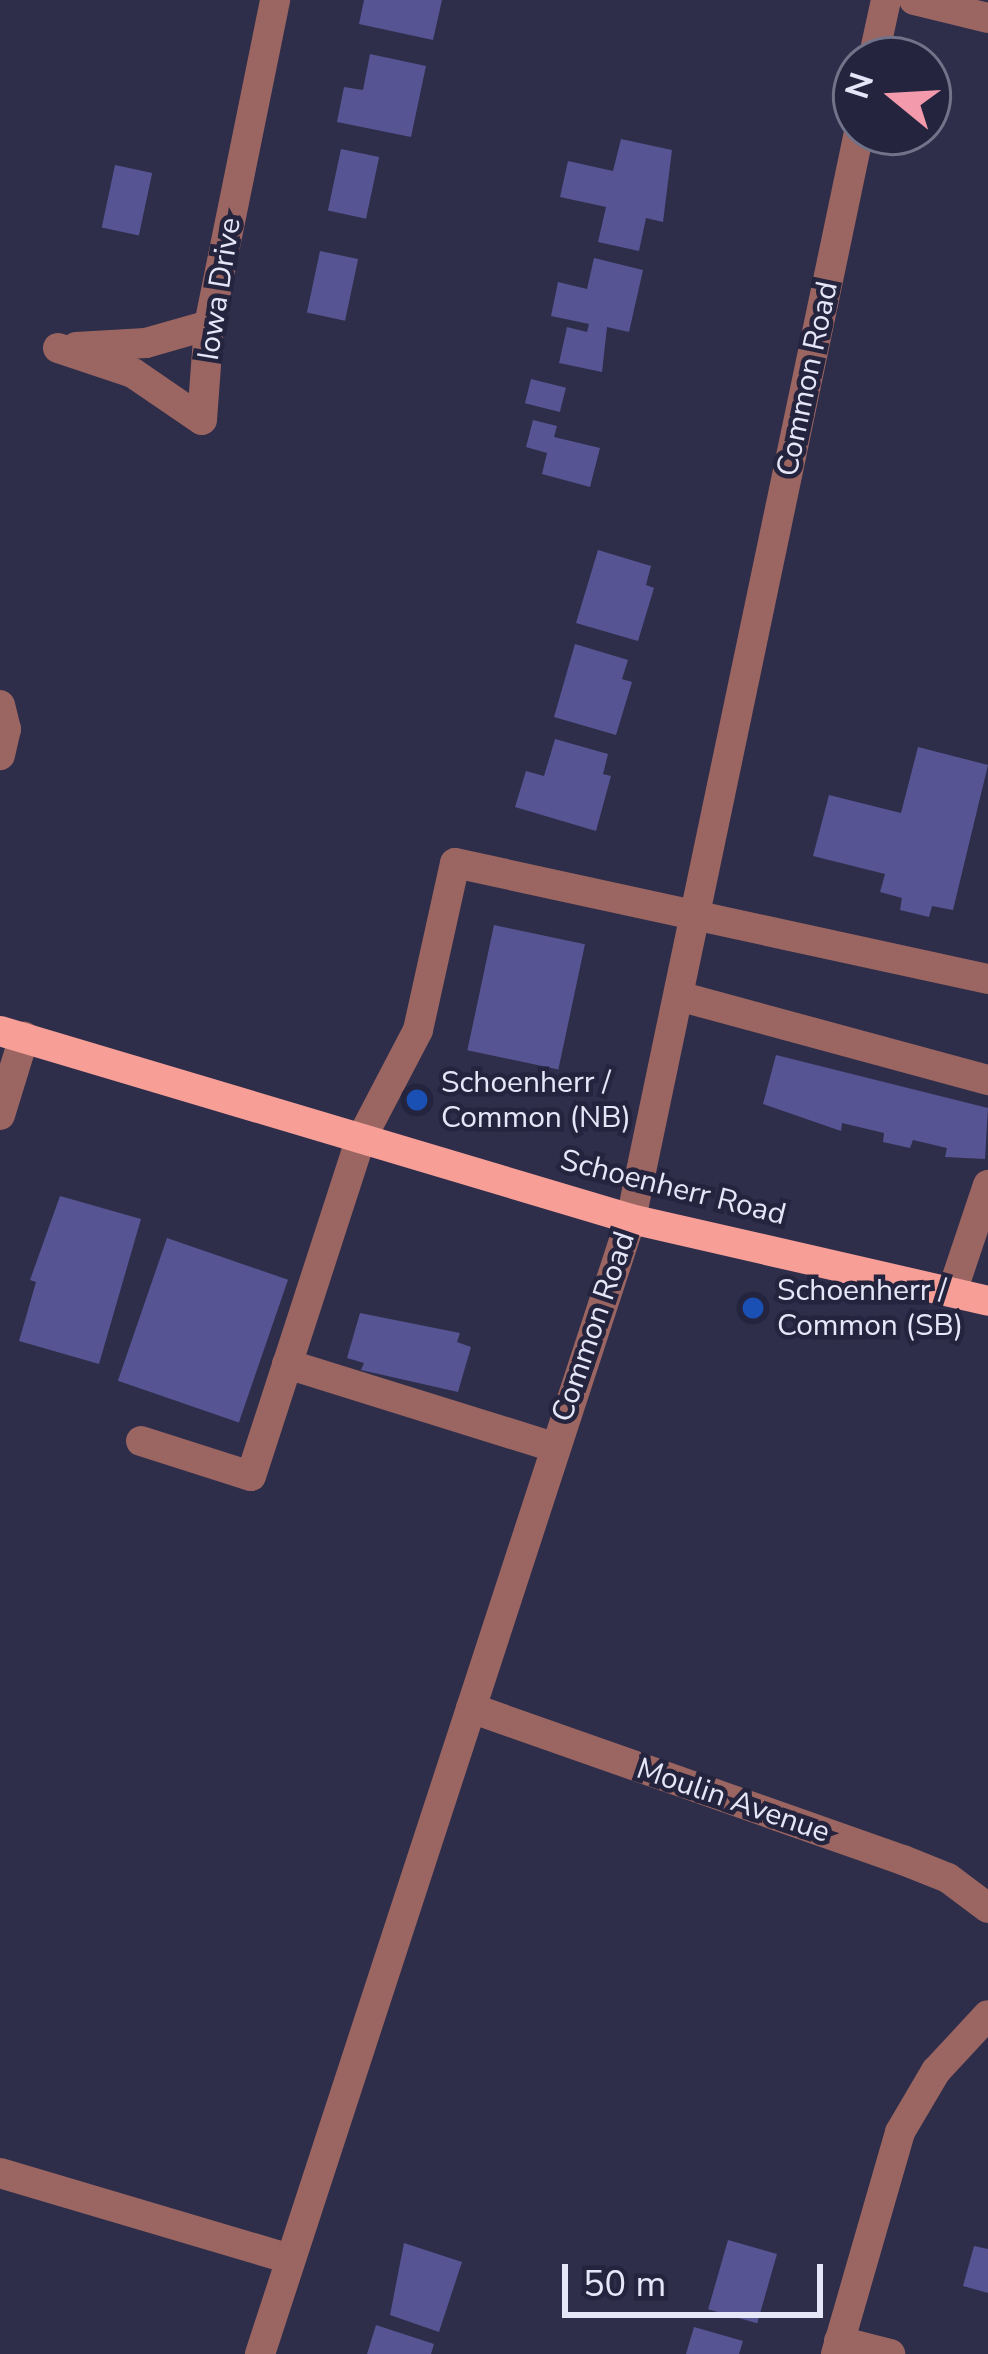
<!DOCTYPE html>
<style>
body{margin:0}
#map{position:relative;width:988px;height:2354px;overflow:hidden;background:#2e2e4a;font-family:"Nunito Sans",sans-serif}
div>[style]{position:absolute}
.building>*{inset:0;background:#565492;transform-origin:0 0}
.minor>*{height:30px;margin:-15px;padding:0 15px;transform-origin:15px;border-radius:15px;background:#9b6561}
.major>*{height:30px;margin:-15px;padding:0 15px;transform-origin:15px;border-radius:15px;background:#f79e97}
.dots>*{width:33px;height:33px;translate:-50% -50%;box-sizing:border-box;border:6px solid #25243f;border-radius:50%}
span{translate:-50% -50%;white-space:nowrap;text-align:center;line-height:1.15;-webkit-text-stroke:9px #25243f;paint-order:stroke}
.street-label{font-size:30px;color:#e5e6f8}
.poi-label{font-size:30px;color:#e5e6f8}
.left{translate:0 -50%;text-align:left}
.north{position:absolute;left:832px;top:36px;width:120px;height:120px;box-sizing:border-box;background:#25243f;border:3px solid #727289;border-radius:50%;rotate:288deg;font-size:33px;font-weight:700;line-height:48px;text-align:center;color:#e5e6f8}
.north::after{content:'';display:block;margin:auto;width:42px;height:54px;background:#f39aac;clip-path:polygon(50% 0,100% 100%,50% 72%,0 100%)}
.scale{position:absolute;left:562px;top:2264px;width:261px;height:54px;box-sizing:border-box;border:6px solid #e5e6f8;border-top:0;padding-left:15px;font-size:36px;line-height:42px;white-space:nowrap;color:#e5e6f8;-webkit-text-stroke:9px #25243f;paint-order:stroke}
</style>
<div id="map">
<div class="building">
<div style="clip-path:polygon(364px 0,442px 0,433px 40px,359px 24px)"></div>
<div style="clip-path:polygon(370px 54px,426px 66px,411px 137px,337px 122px,344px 87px,363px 90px)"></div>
<div style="clip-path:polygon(621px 139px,672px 150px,663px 222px,646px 218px,639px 251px,598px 242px,606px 207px,560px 197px,568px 161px,613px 171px)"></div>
<div style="left:341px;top:149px;width:39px;height:63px;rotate:12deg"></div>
<div style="left:115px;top:165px;width:38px;height:64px;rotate:12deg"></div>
<div style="left:320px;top:251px;width:39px;height:63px;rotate:12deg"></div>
<div style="clip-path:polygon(594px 258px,643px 270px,629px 332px,607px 327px,602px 372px,559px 363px,567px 327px,587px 332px,589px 324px,551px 316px,558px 282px,587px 289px)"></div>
<div style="left:531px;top:379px;width:36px;height:25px;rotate:14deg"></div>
<div style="clip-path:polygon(533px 420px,557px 426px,554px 437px,600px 448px,590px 487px,542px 474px,547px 453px,526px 447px)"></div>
<div style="clip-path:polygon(598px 550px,651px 566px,646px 585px,654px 588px,638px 641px,576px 623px)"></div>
<div style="clip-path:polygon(575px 644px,628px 660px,622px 679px,632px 682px,616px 735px,554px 717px)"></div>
<div style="clip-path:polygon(555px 739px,608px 754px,603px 774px,611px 776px,596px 831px,515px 807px,526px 771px,544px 776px)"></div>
<div style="clip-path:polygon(918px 747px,988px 765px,953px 910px,932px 906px,929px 917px,900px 910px,902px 898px,880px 892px,885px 874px,813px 856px,829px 795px,901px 813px)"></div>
<div style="left:494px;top:925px;width:93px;height:128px;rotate:12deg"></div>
<div style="clip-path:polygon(776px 1055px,988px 1108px,985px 1159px,945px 1157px,947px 1148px,913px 1140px,910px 1148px,883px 1142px,884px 1133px,842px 1123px,841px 1131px,763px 1104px)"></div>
<div style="clip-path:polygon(60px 1196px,141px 1219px,99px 1364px,19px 1341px,36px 1282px,30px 1280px)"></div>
<div style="left:167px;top:1238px;width:128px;height:151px;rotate:19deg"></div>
<div style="clip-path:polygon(360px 1313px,460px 1333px,457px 1342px,471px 1347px,458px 1392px,361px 1370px,364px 1363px,347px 1358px)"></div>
<div style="left:728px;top:2240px;width:51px;height:72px;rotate:16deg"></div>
<div style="clip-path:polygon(404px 2243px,462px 2262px,439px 2332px,390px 2315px)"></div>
<div style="clip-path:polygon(974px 2246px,988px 2249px,988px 2293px,963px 2286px)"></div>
<div style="clip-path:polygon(376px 2325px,434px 2344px,431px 2354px,367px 2354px)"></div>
<div style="clip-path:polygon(694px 2327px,743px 2341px,739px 2354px,686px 2354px)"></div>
</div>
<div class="minor">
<div style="left:914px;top:0;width:76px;rotate:13.7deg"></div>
<div style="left:873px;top:60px;width:61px;rotate:-77.8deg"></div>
<div style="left:76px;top:347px;width:70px;rotate:-3.3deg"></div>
<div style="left:146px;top:343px;width:66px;rotate:-15.9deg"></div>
<div style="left:58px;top:348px;width:79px;rotate:18.4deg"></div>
<div style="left:133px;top:373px;width:83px;rotate:34.3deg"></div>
<div style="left:202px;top:420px;width:95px;rotate:-85.8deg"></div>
<div style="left:209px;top:325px;width:332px;rotate:-78.5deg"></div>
<div style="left:0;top:705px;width:25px;rotate:76deg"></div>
<div style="left:6px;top:729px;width:27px;rotate:103deg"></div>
<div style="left:682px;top:997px;width:317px;rotate:15.2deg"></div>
<div style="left:0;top:1115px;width:82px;rotate:-72.9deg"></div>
<div style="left:952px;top:1292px;width:113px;rotate:-71.4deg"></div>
<div style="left:287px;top:1364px;width:280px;rotate:17.3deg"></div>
<div style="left:141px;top:1441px;width:115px;rotate:17.7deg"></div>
<div style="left:251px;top:1476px;width:350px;rotate:-72deg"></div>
<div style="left:359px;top:1143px;width:127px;rotate:-62.4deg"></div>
<div style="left:418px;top:1030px;width:171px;rotate:-77.5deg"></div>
<div style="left:455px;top:863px;width:545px;rotate:12.28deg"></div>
<div style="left:471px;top:1708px;width:458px;rotate:19.4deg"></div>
<div style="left:903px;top:1860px;width:48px;rotate:21.8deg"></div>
<div style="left:948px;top:1878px;width:50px;rotate:36.9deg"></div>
<div style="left:0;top:2173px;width:303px;rotate:16.5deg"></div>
<div style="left:839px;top:2341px;width:53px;rotate:14.3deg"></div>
<div style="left:260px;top:2354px;width:1194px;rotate:-71.9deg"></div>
<div style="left:631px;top:1219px;width:1111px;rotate:-78.15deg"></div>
<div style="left:836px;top:2354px;width:231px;rotate:-73.9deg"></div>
<div style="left:900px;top:2132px;width:71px;rotate:-59.5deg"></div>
<div style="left:936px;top:2071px;width:76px;rotate:-47.1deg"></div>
</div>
<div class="major">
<div style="left:0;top:1031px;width:658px;rotate:16.59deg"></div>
<div style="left:631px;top:1219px;width:366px;rotate:12.9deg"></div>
</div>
<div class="dots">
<div style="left:417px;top:1100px;background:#1a4fb4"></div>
<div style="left:753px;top:1308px;background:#1a4fb4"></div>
</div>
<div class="street-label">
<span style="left:220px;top:289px;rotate:-81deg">Iowa Drive</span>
<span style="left:808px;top:379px;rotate:-78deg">Common Road</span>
<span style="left:673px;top:1188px;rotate:14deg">Schoenherr Road</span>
<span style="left:594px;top:1327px;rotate:-71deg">Common Road</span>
<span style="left:733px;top:1801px;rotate:19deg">Moulin Avenue</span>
</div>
<div class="poi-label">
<span class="left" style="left:441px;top:1100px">Schoenherr /<br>Common (NB)</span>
<span class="left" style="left:777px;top:1308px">Schoenherr /<br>Common (SB)</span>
</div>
<div class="north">N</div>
<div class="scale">50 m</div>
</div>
